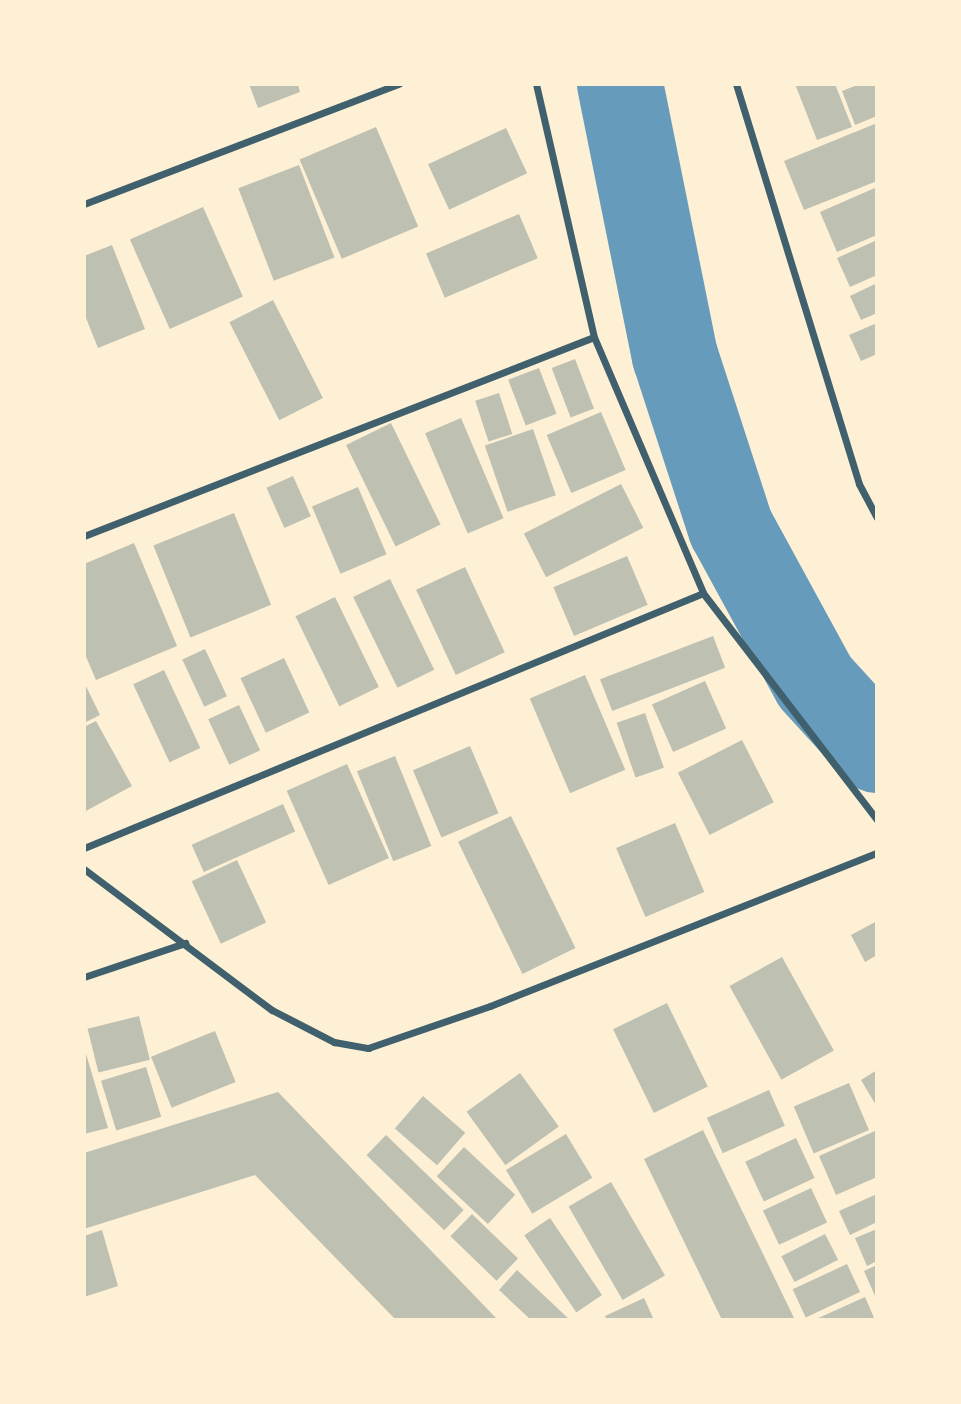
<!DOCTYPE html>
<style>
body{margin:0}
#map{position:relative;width:961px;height:1404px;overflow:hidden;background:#fdf0d5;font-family:Roboto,sans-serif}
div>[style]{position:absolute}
.river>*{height:86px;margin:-43px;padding:0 43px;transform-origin:43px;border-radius:43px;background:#669bbc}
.building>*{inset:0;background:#bec0b2;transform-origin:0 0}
.minor>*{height:7px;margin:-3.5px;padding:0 3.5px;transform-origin:3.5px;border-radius:3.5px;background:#3f606c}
span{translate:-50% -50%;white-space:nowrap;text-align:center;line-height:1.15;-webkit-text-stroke:6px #fdf0d5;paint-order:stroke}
.frame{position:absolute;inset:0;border:86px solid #fdf0d5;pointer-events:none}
</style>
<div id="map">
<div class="river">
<div style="left:620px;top:84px;width:278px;rotate:78.6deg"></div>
<div style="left:675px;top:356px;width:181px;rotate:72deg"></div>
<div style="left:731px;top:528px;width:175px;rotate:61.4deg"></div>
<div style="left:815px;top:682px;width:92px;rotate:47.6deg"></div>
</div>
<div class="building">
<div style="clip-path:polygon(249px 84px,298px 84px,300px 92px,258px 108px)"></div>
<div style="clip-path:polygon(795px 84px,835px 84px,852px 127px,817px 140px)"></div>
<div style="clip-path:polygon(860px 84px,877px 84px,877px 116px,855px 125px,842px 91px)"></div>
<div style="clip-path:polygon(877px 123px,877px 181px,804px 210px,784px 161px)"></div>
<div style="left:376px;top:127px;width:108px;height:83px;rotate:67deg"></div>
<div style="left:506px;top:128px;width:50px;height:86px;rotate:65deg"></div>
<div style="left:299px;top:165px;width:99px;height:65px;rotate:69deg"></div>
<div style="clip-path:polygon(877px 187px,877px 235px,837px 252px,820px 212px)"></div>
<div style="left:203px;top:207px;width:98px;height:80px;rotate:66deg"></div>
<div style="left:519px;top:214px;width:48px;height:101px;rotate:67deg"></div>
<div style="clip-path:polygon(877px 240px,877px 275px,850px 287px,837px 258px)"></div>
<div style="clip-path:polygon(112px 245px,145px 329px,98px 348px,84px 313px,84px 256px)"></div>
<div style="clip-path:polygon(877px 283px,877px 313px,861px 320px,850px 296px)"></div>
<div style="left:273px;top:300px;width:110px;height:49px;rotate:63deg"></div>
<div style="clip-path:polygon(877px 323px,877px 354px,861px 361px,849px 335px)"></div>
<div style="left:575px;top:359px;width:53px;height:25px;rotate:69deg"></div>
<div style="left:539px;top:368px;width:49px;height:33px;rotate:69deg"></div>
<div style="left:499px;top:393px;width:43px;height:25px;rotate:72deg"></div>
<div style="left:601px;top:412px;width:63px;height:59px;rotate:67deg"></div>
<div style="left:461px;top:418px;width:109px;height:39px;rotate:67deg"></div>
<div style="left:391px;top:423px;width:113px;height:50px;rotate:64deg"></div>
<div style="left:533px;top:429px;width:70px;height:51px;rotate:71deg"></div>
<div style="left:293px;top:476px;width:44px;height:29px;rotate:66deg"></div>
<div style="left:621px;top:484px;width:49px;height:109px;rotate:63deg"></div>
<div style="left:358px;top:487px;width:73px;height:50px;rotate:67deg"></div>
<div style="left:234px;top:513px;width:99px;height:87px;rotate:68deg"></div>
<div style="clip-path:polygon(134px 543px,177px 646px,96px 680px,84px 652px,84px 564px)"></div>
<div style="left:627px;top:556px;width:53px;height:80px;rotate:67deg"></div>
<div style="left:465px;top:567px;width:94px;height:54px;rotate:65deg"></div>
<div style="left:390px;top:579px;width:101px;height:41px;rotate:64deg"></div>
<div style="left:335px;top:597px;width:100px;height:44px;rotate:64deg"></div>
<div style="left:713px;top:636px;width:34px;height:121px;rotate:69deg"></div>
<div style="left:205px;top:649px;width:52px;height:25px;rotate:65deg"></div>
<div style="left:284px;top:658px;width:60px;height:48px;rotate:65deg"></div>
<div style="left:164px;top:670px;width:86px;height:34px;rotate:65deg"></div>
<div style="left:585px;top:675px;width:103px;height:60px;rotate:67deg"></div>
<div style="left:705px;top:681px;width:52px;height:58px;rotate:66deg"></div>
<div style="clip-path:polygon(84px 682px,100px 715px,84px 723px)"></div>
<div style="left:239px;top:705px;width:50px;height:34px;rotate:65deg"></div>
<div style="left:645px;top:713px;width:58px;height:30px;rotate:71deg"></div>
<div style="clip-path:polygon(96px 721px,132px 786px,84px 812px,84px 727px)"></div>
<div style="left:742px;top:740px;width:70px;height:72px;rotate:63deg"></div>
<div style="left:470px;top:746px;width:73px;height:62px;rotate:67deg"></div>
<div style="left:395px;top:756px;width:97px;height:41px;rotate:68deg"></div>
<div style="left:347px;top:764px;width:103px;height:66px;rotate:66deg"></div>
<div style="left:283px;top:804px;width:30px;height:100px;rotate:66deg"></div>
<div style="left:511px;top:816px;width:147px;height:59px;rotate:64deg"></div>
<div style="left:675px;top:823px;width:75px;height:64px;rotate:67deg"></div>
<div style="left:237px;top:860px;width:69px;height:50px;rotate:65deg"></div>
<div style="clip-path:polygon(877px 921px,877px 955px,865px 962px,851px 935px)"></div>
<div style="left:782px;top:957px;width:107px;height:60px;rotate:61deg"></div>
<div style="left:667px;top:1003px;width:93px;height:60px;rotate:64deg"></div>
<div style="left:139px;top:1016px;width:45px;height:53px;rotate:76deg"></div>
<div style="left:215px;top:1031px;width:55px;height:69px;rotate:68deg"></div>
<div style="clip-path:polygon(84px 1047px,108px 1128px,84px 1134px)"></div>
<div style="left:146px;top:1067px;width:52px;height:47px;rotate:73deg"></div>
<div style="clip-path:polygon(877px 1070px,877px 1107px,861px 1080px)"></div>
<div style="left:520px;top:1073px;width:66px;height:66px;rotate:54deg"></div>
<div style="left:849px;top:1083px;width:51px;height:60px;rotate:67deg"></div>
<div style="left:769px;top:1090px;width:39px;height:68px;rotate:66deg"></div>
<div style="clip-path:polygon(278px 1092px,498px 1320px,396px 1320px,255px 1175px,84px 1229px,84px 1153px)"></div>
<div style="left:423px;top:1096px;width:56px;height:43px;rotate:41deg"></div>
<div style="clip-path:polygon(703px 1130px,795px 1320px,722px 1320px,644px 1159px)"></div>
<div style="clip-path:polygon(875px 1131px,877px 1177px,836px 1195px,819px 1156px)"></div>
<div style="left:566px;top:1134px;width:51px;height:70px;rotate:59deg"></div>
<div style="left:386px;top:1135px;width:108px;height:28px;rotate:44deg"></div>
<div style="left:796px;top:1138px;width:44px;height:56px;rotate:65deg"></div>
<div style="left:464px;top:1147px;width:70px;height:40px;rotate:43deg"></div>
<div style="left:611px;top:1182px;width:108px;height:49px;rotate:60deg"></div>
<div style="left:811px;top:1188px;width:38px;height:53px;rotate:65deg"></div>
<div style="clip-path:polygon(877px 1194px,877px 1222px,850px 1235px,839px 1211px)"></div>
<div style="left:472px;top:1214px;width:64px;height:31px;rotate:44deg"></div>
<div style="left:550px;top:1218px;width:93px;height:31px;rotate:56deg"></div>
<div style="clip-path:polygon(877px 1229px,877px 1261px,867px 1266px,855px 1238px)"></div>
<div style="clip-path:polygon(102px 1230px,118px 1286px,84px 1297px,84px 1236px)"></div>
<div style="left:825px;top:1234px;width:29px;height:49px;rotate:63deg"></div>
<div style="left:847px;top:1264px;width:31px;height:60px;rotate:65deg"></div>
<div style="clip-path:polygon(877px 1265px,877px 1295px,875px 1296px,864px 1271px)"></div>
<div style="clip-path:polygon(517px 1270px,570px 1320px,531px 1320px,499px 1290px)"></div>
<div style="clip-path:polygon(865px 1297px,875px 1320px,814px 1320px)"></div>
<div style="clip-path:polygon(644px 1298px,654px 1320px,607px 1320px,605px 1316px)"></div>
</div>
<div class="minor">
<div style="left:536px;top:84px;width:260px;rotate:77.1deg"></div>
<div style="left:594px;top:337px;width:278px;rotate:66.9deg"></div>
<div style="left:703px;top:593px;width:286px;rotate:52.5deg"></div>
<div style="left:736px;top:84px;width:418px;rotate:72.9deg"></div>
<div style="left:859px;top:484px;width:38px;rotate:62deg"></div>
<div style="left:84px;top:204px;width:337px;rotate:-20.9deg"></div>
<div style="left:84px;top:536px;width:547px;rotate:-21.32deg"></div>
<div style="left:84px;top:848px;width:669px;rotate:-22.39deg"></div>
<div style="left:84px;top:869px;width:235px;rotate:36.9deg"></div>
<div style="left:272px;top:1010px;width:70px;rotate:27.3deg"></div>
<div style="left:334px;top:1042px;width:35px;rotate:10deg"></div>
<div style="left:368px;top:1048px;width:129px;rotate:-19deg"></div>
<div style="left:490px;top:1006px;width:416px;rotate:-21.6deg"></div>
<div style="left:84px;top:977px;width:107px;rotate:-18.6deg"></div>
</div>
<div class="frame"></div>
</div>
